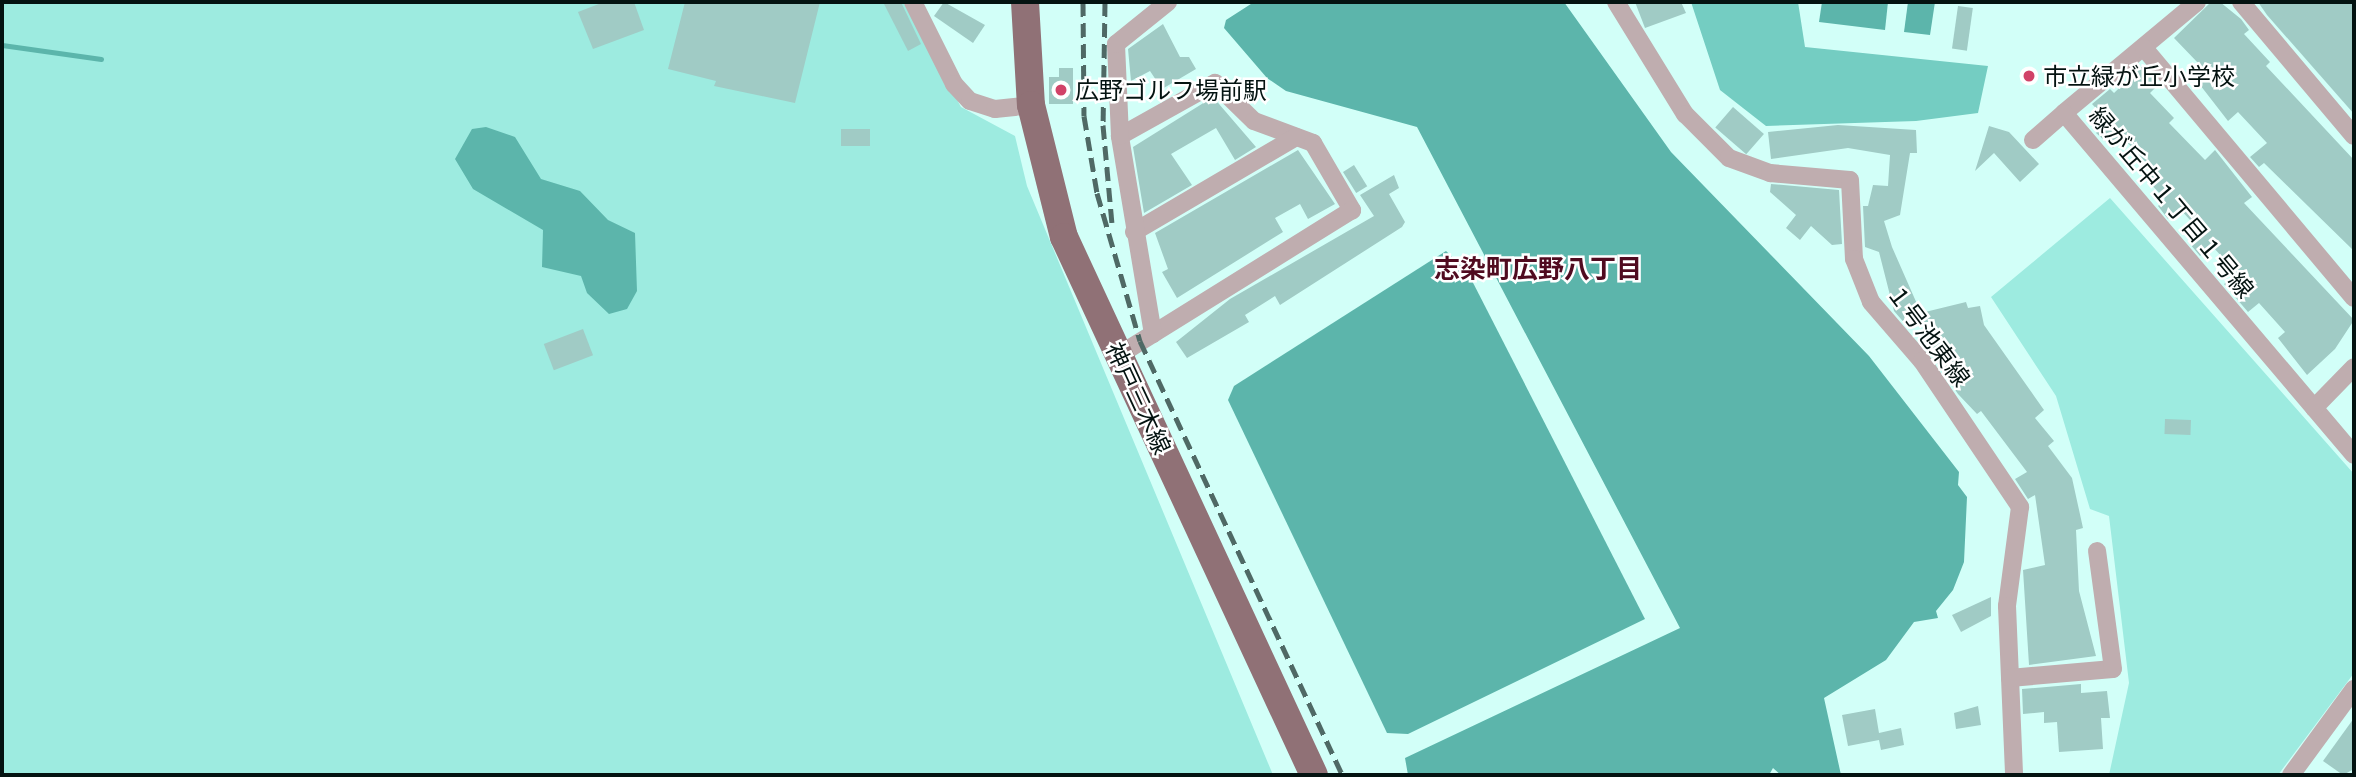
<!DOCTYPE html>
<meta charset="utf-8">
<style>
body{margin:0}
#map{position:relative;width:2356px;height:777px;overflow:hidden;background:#d2fff8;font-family:"Noto Serif","Noto Sans JP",serif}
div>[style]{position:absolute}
.green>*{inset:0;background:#9debe0}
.forest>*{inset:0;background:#74cdc2}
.water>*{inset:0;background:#5cb5ab}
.stream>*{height:5px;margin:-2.5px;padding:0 2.5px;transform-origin:2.5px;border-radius:2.5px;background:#5cb5ab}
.building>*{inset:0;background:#a0cbc5;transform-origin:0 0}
.minor>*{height:18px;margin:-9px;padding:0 9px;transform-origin:9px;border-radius:9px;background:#bfadaf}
.primary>*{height:28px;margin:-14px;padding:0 14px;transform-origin:14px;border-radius:14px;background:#907176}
.rail>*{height:5px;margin-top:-2.5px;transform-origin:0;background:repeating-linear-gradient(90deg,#4f6965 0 14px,transparent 0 21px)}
.dots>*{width:19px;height:19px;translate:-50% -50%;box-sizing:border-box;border:4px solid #fff;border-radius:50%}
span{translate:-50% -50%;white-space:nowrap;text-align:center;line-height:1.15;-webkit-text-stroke:5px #fff;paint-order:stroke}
.poi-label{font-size:24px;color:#041311}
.left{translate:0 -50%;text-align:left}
.street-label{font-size:24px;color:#041311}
.neighbourhood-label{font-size:26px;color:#500b20;font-weight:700}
.frame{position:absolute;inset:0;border:4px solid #041311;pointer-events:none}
</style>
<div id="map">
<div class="green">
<div style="clip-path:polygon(2px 2px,903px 2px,961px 107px,1015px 136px,1027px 186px,1273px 775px,2px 775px)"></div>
<div style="clip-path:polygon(2110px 198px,2354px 474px,2354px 673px,2278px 775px,2109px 775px,2129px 683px,2109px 516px,2090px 509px,2056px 396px,1991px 297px)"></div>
</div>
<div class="forest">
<div style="clip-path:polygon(1691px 2px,1798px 2px,1805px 47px,1988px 66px,1978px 113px,1916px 121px,1766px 126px,1720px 90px)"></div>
</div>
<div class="water">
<div style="clip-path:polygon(1254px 2px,1564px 2px,1671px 152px,1869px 356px,1959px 472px,1958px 485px,1967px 497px,1964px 562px,1953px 590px,1936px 611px,1938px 618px,1914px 622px,1886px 660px,1824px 698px,1841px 775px,1781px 775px,1773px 768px,1769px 775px,1408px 775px,1405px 758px,1680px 628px,1417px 127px,1286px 91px,1267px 78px,1224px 28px,1226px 20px)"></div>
<div style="clip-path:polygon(1822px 2px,1888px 2px,1885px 30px,1819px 22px)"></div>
<div style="clip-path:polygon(1908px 2px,1935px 2px,1930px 35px,1904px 32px)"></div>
<div style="clip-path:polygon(486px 127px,515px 137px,541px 179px,580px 191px,608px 220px,635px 233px,637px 291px,627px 309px,609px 314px,587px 293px,581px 276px,542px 267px,543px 230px,473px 189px,455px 159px,472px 129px)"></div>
<div style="clip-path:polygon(1446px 251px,1467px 271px,1645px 619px,1408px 734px,1387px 733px,1228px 400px,1234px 386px)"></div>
</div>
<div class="stream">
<div style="left:2px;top:45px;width:100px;rotate:8deg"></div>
</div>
<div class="building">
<div style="clip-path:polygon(604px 2px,634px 2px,644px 30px,593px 49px,578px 12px)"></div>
<div style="clip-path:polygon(685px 2px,820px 2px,795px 103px,714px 86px,716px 81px,668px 69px)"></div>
<div style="clip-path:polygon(883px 2px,901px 2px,921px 44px,908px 51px)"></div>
<div style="clip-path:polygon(944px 2px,985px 25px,973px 43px,934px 16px)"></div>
<div style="clip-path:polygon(1635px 2px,1681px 2px,1686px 13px,1645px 28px)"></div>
<div style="clip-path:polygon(2211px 2px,2220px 2px,2241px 19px,2249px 30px,2244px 34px,2270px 62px,2266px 66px,2354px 160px,2354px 251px,2264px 163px,2259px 167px,2250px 157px,2267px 143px,2238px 112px,2228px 121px,2190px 72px,2199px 64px,2174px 38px)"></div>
<div style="clip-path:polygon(2258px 2px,2354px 2px,2354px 114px,2267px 15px)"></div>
<div style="left:1958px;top:6px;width:15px;height:43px;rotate:8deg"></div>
<div style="clip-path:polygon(1163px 24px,1180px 57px,1189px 57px,1196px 69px,1162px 89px,1150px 71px,1131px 81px,1128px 49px)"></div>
<div style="clip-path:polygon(2143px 65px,2159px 84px,2150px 93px,2174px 118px,2169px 123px,2205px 160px,2215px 150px,2252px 197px,2244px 203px,2354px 320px,2335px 349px,2307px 375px,2278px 338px,2285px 332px,2259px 303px,2248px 312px,2224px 284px,2238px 274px,2212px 246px,2200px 256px,2190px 244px,2202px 233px,2179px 208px,2168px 219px,2158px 206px,2165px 199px,2146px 179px,2154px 171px,2124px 139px,2113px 148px,2096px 133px,2109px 122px,2092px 104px,2110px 89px,2114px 93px)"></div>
<div style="clip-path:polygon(1059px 68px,1073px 68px,1073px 104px,1049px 104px,1049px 77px,1059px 77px)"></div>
<div style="clip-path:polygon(1213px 97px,1256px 147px,1235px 160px,1216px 128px,1171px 154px,1192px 185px,1144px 213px,1133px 147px)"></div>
<div style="left:1733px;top:107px;width:41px;height:27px;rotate:41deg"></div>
<div style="clip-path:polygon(1838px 125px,1916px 130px,1917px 153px,1910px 153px,1900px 215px,1884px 221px,1892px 247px,1921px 313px,1966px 302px,1968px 308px,1980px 306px,1984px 325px,2044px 410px,2035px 418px,2054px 441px,2048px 446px,2072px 478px,2083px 528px,2076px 530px,2079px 591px,2096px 656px,2029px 665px,2023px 570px,2045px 565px,2035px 495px,2028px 499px,2015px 479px,2027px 472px,1981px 411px,1977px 414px,1958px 394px,1931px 354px,1935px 351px,1923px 320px,1907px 326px,1894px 311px,1879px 252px,1865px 247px,1863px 206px,1868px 206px,1873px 185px,1888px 186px,1890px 155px,1848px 148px,1771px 159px,1768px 132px)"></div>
<div style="clip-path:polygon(1989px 126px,2009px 132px,2039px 164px,2020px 182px,1994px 153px,1975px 171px)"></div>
<div style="left:841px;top:129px;width:29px;height:17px"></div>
<div style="clip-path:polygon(1298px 150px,1335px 204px,1308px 219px,1300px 204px,1275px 218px,1283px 232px,1177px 298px,1162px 272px,1168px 269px,1155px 233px)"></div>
<div style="left:1354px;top:165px;width:25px;height:13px;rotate:58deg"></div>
<div style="clip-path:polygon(1394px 175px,1399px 188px,1389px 194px,1405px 222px,1402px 227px,1280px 305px,1275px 296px,1245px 315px,1249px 322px,1187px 358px,1176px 342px,1230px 299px,1374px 216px,1360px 195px)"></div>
<div style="clip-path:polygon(1771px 184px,1839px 190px,1842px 244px,1832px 245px,1811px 226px,1800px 240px,1786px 228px,1796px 215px,1770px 192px)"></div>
<div style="left:583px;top:329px;width:28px;height:42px;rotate:69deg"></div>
<div style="left:2165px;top:419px;width:26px;height:15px;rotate:2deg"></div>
<div style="clip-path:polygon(1991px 597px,1991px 616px,1961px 632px,1952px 615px)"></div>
<div style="clip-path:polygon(2081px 684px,2081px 693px,2107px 691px,2110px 718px,2101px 718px,2103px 749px,2059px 752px,2057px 722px,2044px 723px,2044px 712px,2023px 714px,2022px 689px)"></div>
<div style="clip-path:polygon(1978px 706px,1981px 725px,1956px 729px,1954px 713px)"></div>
<div style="clip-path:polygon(1875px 709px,1879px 733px,1901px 728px,1904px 745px,1881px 750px,1879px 740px,1848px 746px,1842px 715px)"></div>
<div style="clip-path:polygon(2354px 718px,2354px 769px,2343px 775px,2323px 761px)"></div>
</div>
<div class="minor">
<div style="left:913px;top:2px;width:92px;rotate:63.4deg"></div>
<div style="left:954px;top:84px;width:23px;rotate:47deg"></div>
<div style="left:970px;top:101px;width:26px;rotate:18deg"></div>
<div style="left:995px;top:109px;width:36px;rotate:-6deg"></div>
<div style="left:1616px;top:2px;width:132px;rotate:58.4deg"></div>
<div style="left:1685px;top:114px;width:62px;rotate:45deg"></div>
<div style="left:1729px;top:158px;width:44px;rotate:20.1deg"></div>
<div style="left:1770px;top:173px;width:80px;rotate:5deg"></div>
<div style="left:1850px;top:180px;width:79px;rotate:87.1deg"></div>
<div style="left:1854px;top:259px;width:46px;rotate:68.4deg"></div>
<div style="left:1871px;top:302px;width:78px;rotate:49.2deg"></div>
<div style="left:1922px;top:361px;width:176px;rotate:56.1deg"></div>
<div style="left:2020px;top:507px;width:100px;rotate:97.5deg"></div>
<div style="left:2007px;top:606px;width:169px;rotate:87.6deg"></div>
<div style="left:2197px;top:2px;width:173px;rotate:140.2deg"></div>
<div style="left:2064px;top:113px;width:448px;rotate:49.7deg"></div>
<div style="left:2241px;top:2px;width:175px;rotate:49.9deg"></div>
<div style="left:2144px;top:48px;width:326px;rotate:50deg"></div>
<div style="left:1120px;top:136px;width:109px;rotate:-29.2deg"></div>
<div style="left:1215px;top:83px;width:54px;rotate:44.3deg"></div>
<div style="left:1254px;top:121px;width:63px;rotate:20.4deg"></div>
<div style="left:1313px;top:143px;width:78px;rotate:59.8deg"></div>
<div style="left:1352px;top:210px;width:234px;rotate:148.1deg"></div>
<div style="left:2033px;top:140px;width:41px;rotate:-41.1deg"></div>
<div style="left:1134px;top:232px;width:188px;rotate:-30.4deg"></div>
<div style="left:1119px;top:355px;width:40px;rotate:-32deg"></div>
<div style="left:1153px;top:334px;width:201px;rotate:-99.5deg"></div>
<div style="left:1120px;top:136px;width:92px;rotate:-92.5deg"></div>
<div style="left:1116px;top:44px;width:67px;rotate:-38.9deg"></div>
<div style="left:2314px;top:408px;width:57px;rotate:-45.7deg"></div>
<div style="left:2010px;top:678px;width:103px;rotate:-5deg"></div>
<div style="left:2113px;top:669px;width:119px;rotate:-97.7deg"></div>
<div style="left:2291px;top:775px;width:107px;rotate:-53.8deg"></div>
</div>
<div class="primary">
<div style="left:1025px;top:2px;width:103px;rotate:86.7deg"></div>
<div style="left:1031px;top:105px;width:136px;rotate:76deg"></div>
<div style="left:1064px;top:237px;width:593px;rotate:65.08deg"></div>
</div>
<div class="rail">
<div style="left:1083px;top:2px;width:114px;rotate:89.5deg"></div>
<div style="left:1084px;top:116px;width:78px;rotate:80.4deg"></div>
<div style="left:1097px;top:193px;width:154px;rotate:73.8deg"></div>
<div style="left:1140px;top:341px;width:479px;rotate:65deg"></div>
<div style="left:1105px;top:2px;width:123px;rotate:90.9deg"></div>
<div style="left:1103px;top:125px;width:98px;rotate:84.8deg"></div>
</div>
<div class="dots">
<div style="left:2029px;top:76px;background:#d14268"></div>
<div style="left:1061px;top:90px;background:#d14268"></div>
</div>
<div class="poi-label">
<span class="left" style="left:2043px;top:76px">市立緑が丘小学校</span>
<span class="left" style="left:1075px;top:90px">広野ゴルフ場前駅</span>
</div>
<div class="street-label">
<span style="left:2172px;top:202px;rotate:50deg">緑が丘中１丁目１号線</span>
<span style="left:1929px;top:335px;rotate:53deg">１号池東線</span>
<span style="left:1139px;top:398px;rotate:65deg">神戸三木線</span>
</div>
<div class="neighbourhood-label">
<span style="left:1538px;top:269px">志染町広野八丁目</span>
</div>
<div class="frame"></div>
</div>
